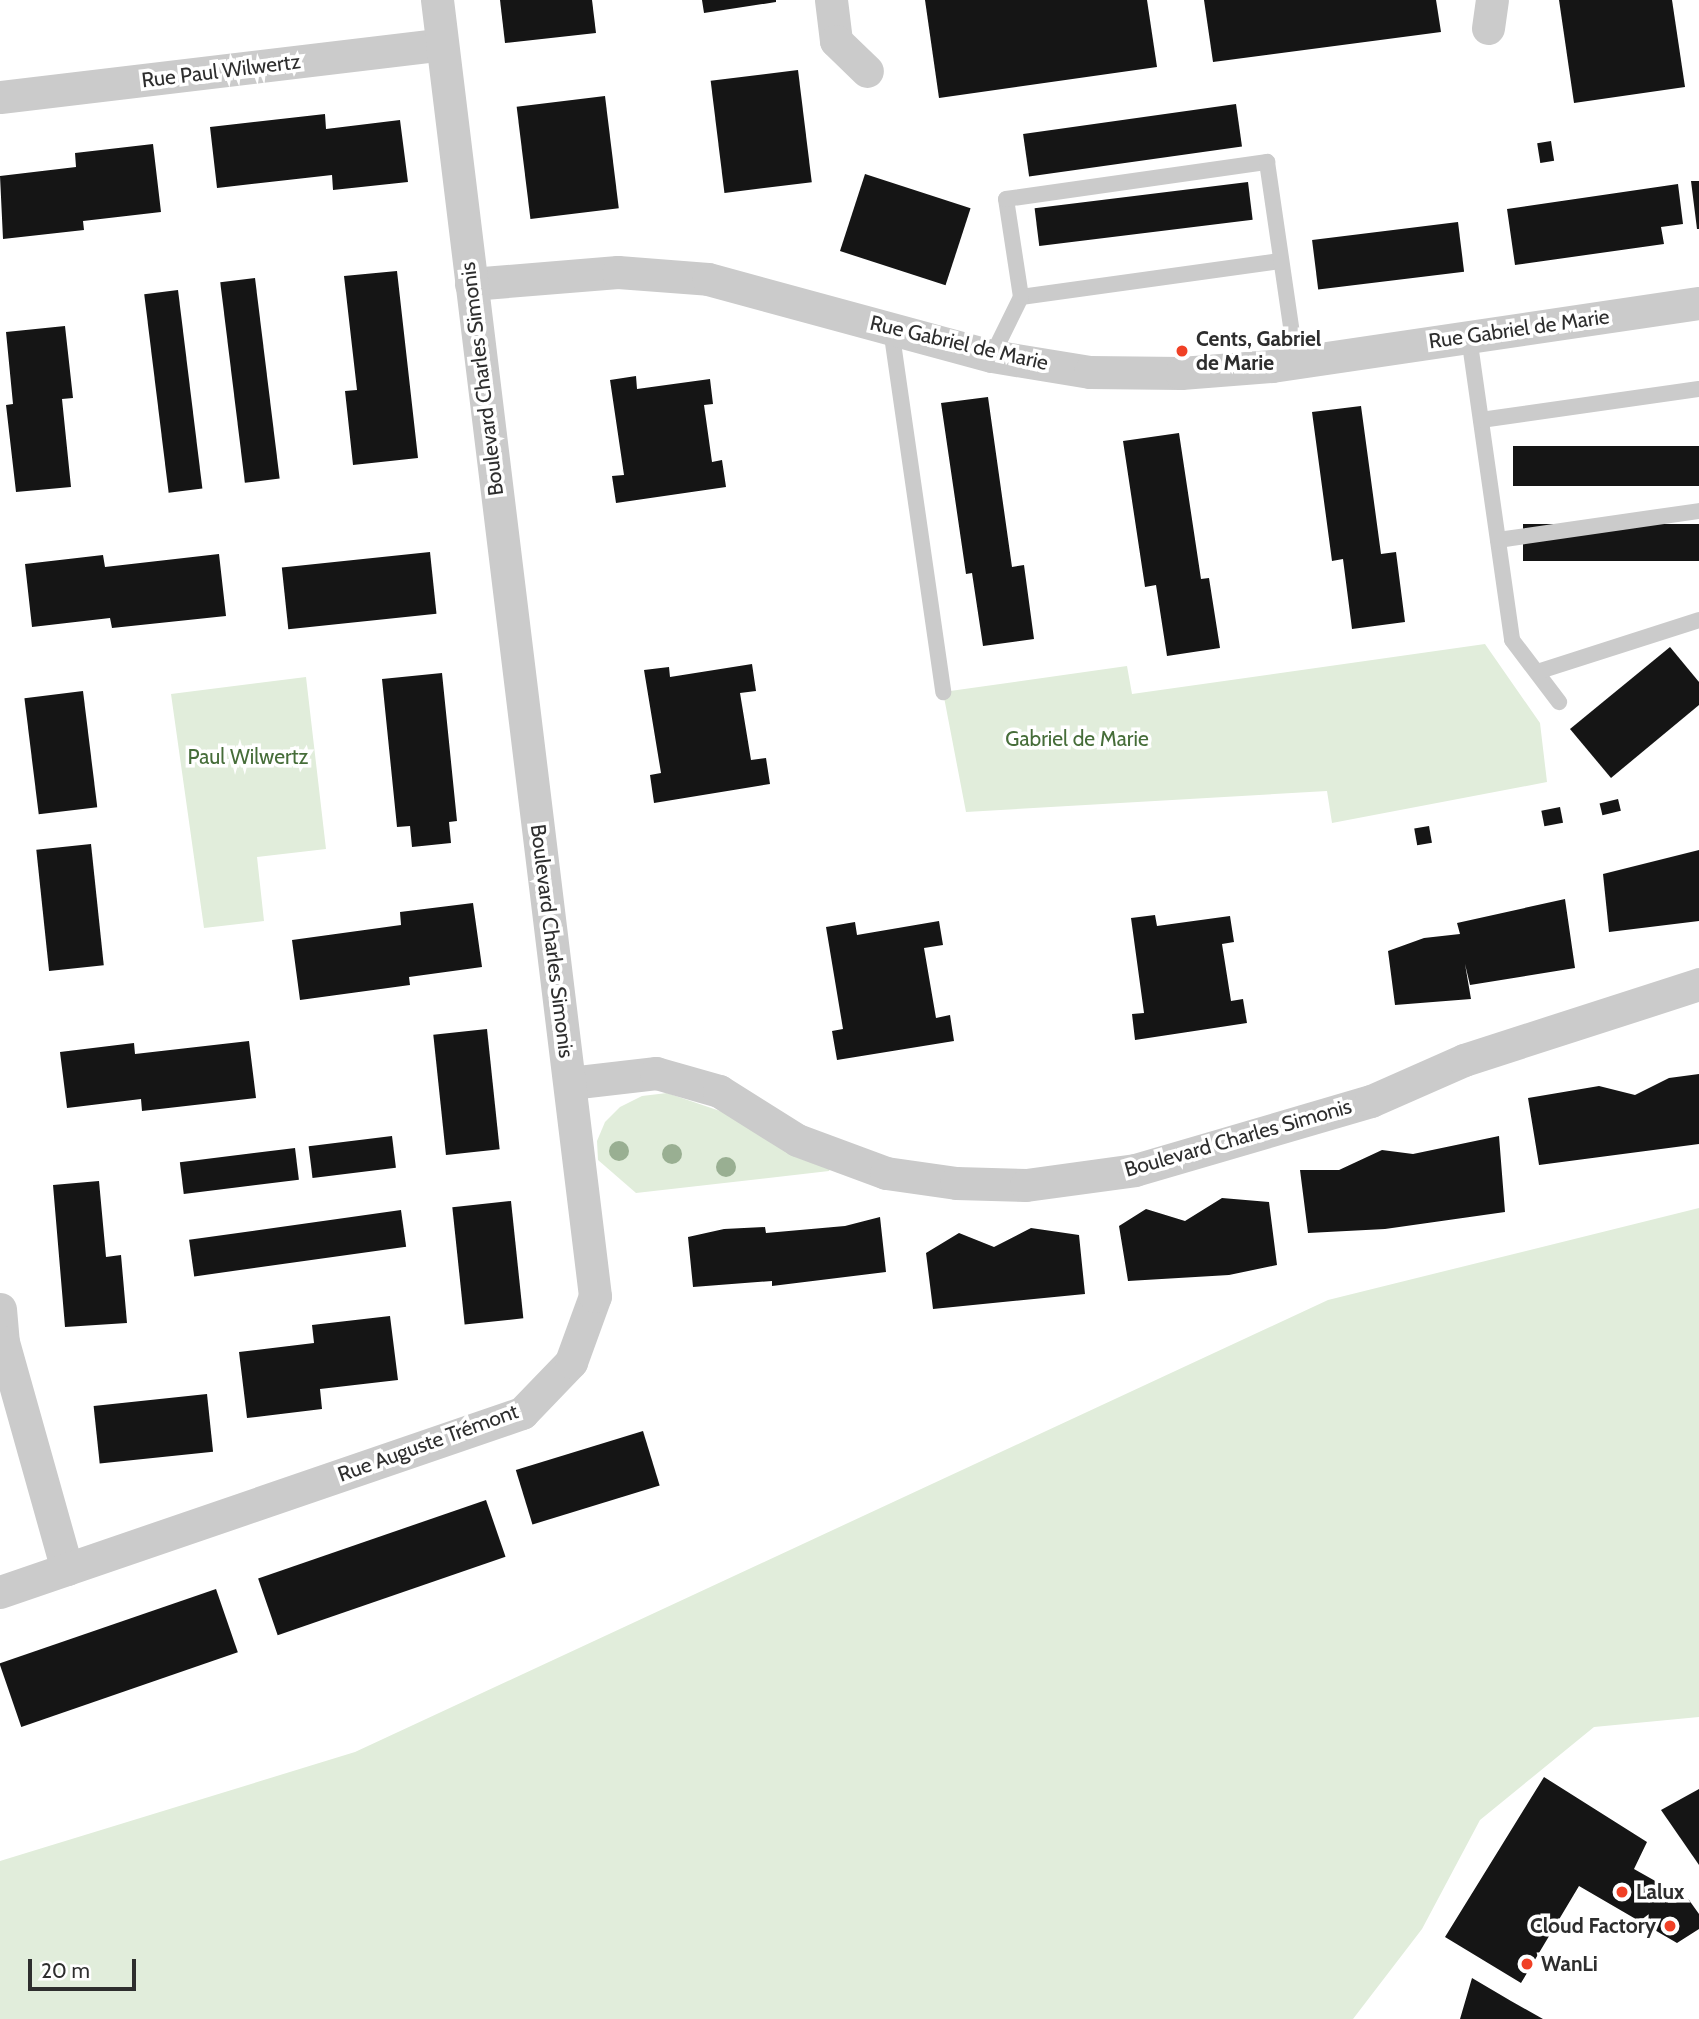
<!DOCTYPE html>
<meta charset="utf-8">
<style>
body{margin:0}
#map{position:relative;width:1699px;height:2019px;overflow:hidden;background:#fff;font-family:Cabin,sans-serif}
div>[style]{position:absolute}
.green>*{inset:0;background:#e1eddb}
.building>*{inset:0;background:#151515;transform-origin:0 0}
.lane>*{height:16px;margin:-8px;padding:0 8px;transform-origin:8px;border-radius:8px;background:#cbcbcb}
.street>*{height:33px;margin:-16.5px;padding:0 16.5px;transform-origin:16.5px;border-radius:16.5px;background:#cbcbcb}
.trees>*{width:20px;height:20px;margin:-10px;border-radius:50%;background:#99af92}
.dots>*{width:19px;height:19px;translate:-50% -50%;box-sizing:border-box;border:4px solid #fff;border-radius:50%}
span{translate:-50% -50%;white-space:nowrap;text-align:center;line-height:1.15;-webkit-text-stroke:7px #fff;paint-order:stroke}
.street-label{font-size:21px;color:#2e2e2e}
.poi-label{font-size:21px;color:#2e2e2e;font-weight:700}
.left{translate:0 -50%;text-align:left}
.right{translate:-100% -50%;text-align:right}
.park-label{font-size:21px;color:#466d39}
.scale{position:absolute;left:28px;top:1959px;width:108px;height:32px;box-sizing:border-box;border:4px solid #2e2e2e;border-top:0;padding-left:9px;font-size:21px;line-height:24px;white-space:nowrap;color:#2e2e2e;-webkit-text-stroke:5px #fff;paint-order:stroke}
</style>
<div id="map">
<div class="green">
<div style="clip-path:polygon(1485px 644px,1540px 723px,1547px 782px,1332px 823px,1327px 791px,966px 812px,943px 692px,1127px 666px,1132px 694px)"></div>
<div style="clip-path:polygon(306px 677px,326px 849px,257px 857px,264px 921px,204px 928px,171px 694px)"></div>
<div style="clip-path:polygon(667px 1093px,723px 1112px,831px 1167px,829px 1171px,636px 1193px,598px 1160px,597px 1141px,605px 1122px,620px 1107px,642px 1096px)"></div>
<div style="clip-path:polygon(1699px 1208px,1699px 1717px,1594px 1727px,1480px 1820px,1422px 1929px,1353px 2019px,0 2019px,0 1861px,355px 1752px,1328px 1300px)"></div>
</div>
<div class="building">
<div style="clip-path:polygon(500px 0,592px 0,596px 33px,505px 43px)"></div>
<div style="clip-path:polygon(702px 0,776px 0,776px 2px,704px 13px)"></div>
<div style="clip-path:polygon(925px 0,1147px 0,1157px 67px,939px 98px)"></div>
<div style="clip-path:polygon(1204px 0,1436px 0,1441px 32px,1213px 62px)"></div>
<div style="clip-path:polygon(1559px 0,1672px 0,1685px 87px,1574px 103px)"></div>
<div style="left:798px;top:70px;width:113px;height:88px;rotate:83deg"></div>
<div style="left:605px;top:96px;width:113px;height:89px;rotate:83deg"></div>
<div style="left:1236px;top:104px;width:43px;height:215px;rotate:82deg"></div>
<div style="clip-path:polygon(325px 114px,326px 129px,400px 120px,408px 182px,333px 190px,332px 175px,217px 188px,210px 127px)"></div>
<div style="left:1551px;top:141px;width:20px;height:14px;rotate:81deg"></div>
<div style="clip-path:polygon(153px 144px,161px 212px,83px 221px,84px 230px,3px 239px,0 176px,76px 167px,75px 153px)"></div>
<div style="left:865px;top:174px;width:111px;height:81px;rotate:18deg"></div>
<div style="clip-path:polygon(1691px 181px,1699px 181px,1699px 229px,1697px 229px)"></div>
<div style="left:1248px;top:182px;width:38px;height:215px;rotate:83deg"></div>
<div style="clip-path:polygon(1678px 184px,1683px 224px,1661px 227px,1664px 244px,1515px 265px,1507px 209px)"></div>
<div style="left:1458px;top:222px;width:50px;height:147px;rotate:83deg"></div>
<div style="clip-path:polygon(397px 271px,418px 458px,353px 465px,345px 391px,357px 390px,344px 276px)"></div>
<div style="left:255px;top:278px;width:202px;height:35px;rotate:83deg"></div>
<div style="left:178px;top:290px;width:200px;height:34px;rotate:83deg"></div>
<div style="clip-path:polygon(65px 326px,73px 398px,62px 399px,71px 487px,16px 492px,6px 405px,13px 404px,6px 332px)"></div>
<div style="clip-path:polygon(636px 376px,637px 389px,710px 379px,713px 404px,704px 405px,712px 462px,722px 460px,726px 487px,616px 503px,612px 476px,624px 475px,610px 380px)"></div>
<div style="clip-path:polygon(988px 397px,1012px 567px,1024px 565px,1034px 639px,983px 646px,972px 573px,966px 574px,941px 403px)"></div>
<div style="clip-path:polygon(1361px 406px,1381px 554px,1396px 552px,1405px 622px,1352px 629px,1343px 559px,1332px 561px,1312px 412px)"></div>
<div style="clip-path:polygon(1179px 433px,1201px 579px,1209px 578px,1220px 648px,1167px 656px,1156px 585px,1145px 587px,1123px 441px)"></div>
<div style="left:1699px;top:446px;width:40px;height:186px;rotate:90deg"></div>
<div style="left:1699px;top:524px;width:37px;height:176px;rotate:90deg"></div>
<div style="left:430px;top:552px;width:62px;height:149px;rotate:84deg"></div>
<div style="clip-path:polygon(219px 554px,226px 616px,112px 628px,110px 618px,32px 627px,25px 564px,103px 555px,105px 567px)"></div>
<div style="clip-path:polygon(1670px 647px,1699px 682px,1699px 705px,1611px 778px,1570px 729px)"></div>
<div style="clip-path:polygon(752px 664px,756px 691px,740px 693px,751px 760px,766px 758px,770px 784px,654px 803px,650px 775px,661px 773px,644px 670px,669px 667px,670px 677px)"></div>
<div style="clip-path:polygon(442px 673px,457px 821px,449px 822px,451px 843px,412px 847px,410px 826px,397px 827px,382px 679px)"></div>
<div style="left:83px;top:691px;width:117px;height:59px;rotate:83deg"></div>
<div style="left:1618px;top:799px;width:12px;height:19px;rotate:76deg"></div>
<div style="left:1560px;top:807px;width:16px;height:19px;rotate:79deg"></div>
<div style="left:1429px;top:826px;width:17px;height:15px;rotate:80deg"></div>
<div style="left:91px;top:844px;width:122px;height:55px;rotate:84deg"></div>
<div style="clip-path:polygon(1699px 850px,1699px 921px,1609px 932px,1603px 874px)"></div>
<div style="clip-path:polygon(1565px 899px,1575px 968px,1470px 985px,1465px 964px,1471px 999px,1395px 1005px,1388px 951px,1424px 938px,1460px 934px,1457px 923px)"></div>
<div style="clip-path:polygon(473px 903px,482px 967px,409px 977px,410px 985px,300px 1000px,292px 940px,401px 925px,400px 912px)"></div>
<div style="clip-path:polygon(1155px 915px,1157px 926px,1230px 916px,1234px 942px,1222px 944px,1231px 1001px,1243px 999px,1247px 1023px,1135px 1040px,1132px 1014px,1144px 1013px,1131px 918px)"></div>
<div style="clip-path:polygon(939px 921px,943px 945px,924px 948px,936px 1018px,950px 1015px,954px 1041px,837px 1060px,832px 1031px,843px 1029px,826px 927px,855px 922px,857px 935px)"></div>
<div style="left:487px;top:1029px;width:121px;height:54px;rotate:84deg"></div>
<div style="clip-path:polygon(249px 1041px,256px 1098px,142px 1111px,141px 1099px,67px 1108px,60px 1052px,134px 1043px,135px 1054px)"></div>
<div style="clip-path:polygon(1699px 1074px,1699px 1144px,1539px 1165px,1528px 1098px,1599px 1086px,1635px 1095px,1669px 1078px)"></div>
<div style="left:392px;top:1136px;width:32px;height:84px;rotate:83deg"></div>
<div style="clip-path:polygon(1499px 1136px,1505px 1212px,1385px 1229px,1308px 1233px,1300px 1170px,1339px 1170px,1382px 1150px,1413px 1154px)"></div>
<div style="left:295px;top:1148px;width:32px;height:116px;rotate:83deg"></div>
<div style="clip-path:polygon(99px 1181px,106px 1257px,121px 1255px,127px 1323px,65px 1327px,53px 1185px)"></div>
<div style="clip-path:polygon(1222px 1198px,1269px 1202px,1277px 1265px,1229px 1275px,1128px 1281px,1119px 1226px,1146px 1209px,1185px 1221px)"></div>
<div style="left:511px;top:1201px;width:118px;height:59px;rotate:84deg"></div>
<div style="left:401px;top:1210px;width:37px;height:214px;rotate:82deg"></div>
<div style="clip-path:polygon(880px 1217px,886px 1272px,772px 1286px,772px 1281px,693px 1287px,688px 1237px,724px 1229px,765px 1227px,766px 1233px,845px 1226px)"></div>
<div style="clip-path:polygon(1031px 1228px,1079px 1235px,1085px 1294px,933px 1309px,926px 1253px,959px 1233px,994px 1247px)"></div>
<div style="clip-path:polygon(390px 1316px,398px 1380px,320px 1389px,322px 1409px,247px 1418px,239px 1352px,314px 1343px,312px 1325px)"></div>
<div style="left:207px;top:1394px;width:58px;height:114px;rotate:84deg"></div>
<div style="left:643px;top:1431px;width:57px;height:133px;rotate:73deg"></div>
<div style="left:486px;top:1500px;width:60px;height:241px;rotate:71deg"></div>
<div style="left:216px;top:1589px;width:67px;height:229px;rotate:71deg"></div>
<div style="clip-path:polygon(1544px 1777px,1647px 1842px,1634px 1869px,1689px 1900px,1699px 1914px,1699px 1929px,1677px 1943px,1579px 1886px,1521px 1983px,1445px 1937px)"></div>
<div style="clip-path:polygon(1699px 1789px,1699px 1865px,1661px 1810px)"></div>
<div style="clip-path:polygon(1472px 1978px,1511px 2001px,1543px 2019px,1460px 2019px)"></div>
</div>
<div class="lane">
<div style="left:1021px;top:297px;width:262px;rotate:-7.9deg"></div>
<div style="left:891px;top:329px;width:367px;rotate:81.8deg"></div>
<div style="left:1469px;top:337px;width:306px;rotate:81.9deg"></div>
<div style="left:1512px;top:640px;width:78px;rotate:52.8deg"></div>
<div style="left:992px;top:356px;width:66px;rotate:-63.8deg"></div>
<div style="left:1021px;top:297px;width:99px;rotate:-98.7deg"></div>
<div style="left:1006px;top:199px;width:264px;rotate:-8.1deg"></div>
<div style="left:1267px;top:162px;width:202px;rotate:81.7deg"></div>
<div style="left:1481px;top:420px;width:220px;rotate:-8.1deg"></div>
<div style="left:1498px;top:540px;width:203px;rotate:-8.2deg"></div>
<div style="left:1537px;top:672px;width:170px;rotate:-17.8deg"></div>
</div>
<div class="street">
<div style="left:831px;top:0;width:41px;rotate:83deg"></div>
<div style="left:836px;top:41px;width:43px;rotate:44.1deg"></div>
<div style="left:1488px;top:28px;width:28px;rotate:-82deg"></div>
<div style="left:0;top:97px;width:445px;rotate:-6.8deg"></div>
<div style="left:471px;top:284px;width:147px;rotate:-4.7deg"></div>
<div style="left:618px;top:272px;width:90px;rotate:4.4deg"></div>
<div style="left:708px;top:279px;width:294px;rotate:15.2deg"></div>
<div style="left:992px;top:356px;width:99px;rotate:9.3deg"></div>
<div style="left:1090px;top:372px;width:91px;rotate:0.6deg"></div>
<div style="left:1181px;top:373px;width:91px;rotate:-4.4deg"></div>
<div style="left:1272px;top:366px;width:432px;rotate:-8.4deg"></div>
<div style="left:570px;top:1083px;width:87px;rotate:-6.6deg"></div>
<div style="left:656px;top:1073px;width:66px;rotate:15.9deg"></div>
<div style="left:719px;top:1091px;width:92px;rotate:32.1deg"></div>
<div style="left:797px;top:1140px;width:95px;rotate:20.3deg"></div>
<div style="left:886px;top:1173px;width:71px;rotate:8.1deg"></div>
<div style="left:956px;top:1183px;width:70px;rotate:1.6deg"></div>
<div style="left:1026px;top:1185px;width:110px;rotate:-7.8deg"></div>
<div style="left:1135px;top:1170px;width:246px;rotate:-16.3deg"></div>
<div style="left:1371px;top:1101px;width:102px;rotate:-23.8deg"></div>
<div style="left:1464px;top:1060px;width:247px;rotate:-17.9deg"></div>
<div style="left:0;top:1309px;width:33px;rotate:85deg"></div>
<div style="left:3px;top:1342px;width:236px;rotate:74.3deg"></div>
<div style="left:0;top:1592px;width:552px;rotate:-18.93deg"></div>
<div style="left:522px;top:1413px;width:71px;rotate:-46.1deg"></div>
<div style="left:571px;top:1362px;width:70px;rotate:-70deg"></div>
<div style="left:595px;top:1296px;width:1306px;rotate:-96.95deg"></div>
</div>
<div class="trees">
<div style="left:619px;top:1151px"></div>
<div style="left:672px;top:1154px"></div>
<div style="left:726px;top:1167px"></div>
</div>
<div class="dots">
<div style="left:1182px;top:351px;background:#f04025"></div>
<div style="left:1622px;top:1892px;background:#f04025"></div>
<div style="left:1670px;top:1926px;background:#f04025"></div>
<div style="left:1527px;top:1964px;background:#f04025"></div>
</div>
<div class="street-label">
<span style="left:221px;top:71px;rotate:-7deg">Rue Paul Wilwertz</span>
<span style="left:1519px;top:329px;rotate:-8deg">Rue Gabriel de Marie</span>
<span style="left:959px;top:343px;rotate:13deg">Rue Gabriel de Marie</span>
<span style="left:482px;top:379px;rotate:-97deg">Boulevard Charles Simonis</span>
<span style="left:552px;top:941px;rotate:83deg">Boulevard Charles Simonis</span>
<span style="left:1238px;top:1138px;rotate:-16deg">Boulevard Charles Simonis</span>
<span style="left:428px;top:1443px;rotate:-20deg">Rue Auguste Trémont</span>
</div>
<div class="poi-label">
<span class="left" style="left:1196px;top:351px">Cents, Gabriel<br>de Marie</span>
<span class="left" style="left:1636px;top:1892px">Lalux</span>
<span class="right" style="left:1656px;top:1926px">Cloud Factory</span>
<span class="left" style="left:1541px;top:1964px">WanLi</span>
</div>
<div class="park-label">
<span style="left:1077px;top:739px">Gabriel de Marie</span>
<span style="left:248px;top:757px">Paul Wilwertz</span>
</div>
<div class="scale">20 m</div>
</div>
